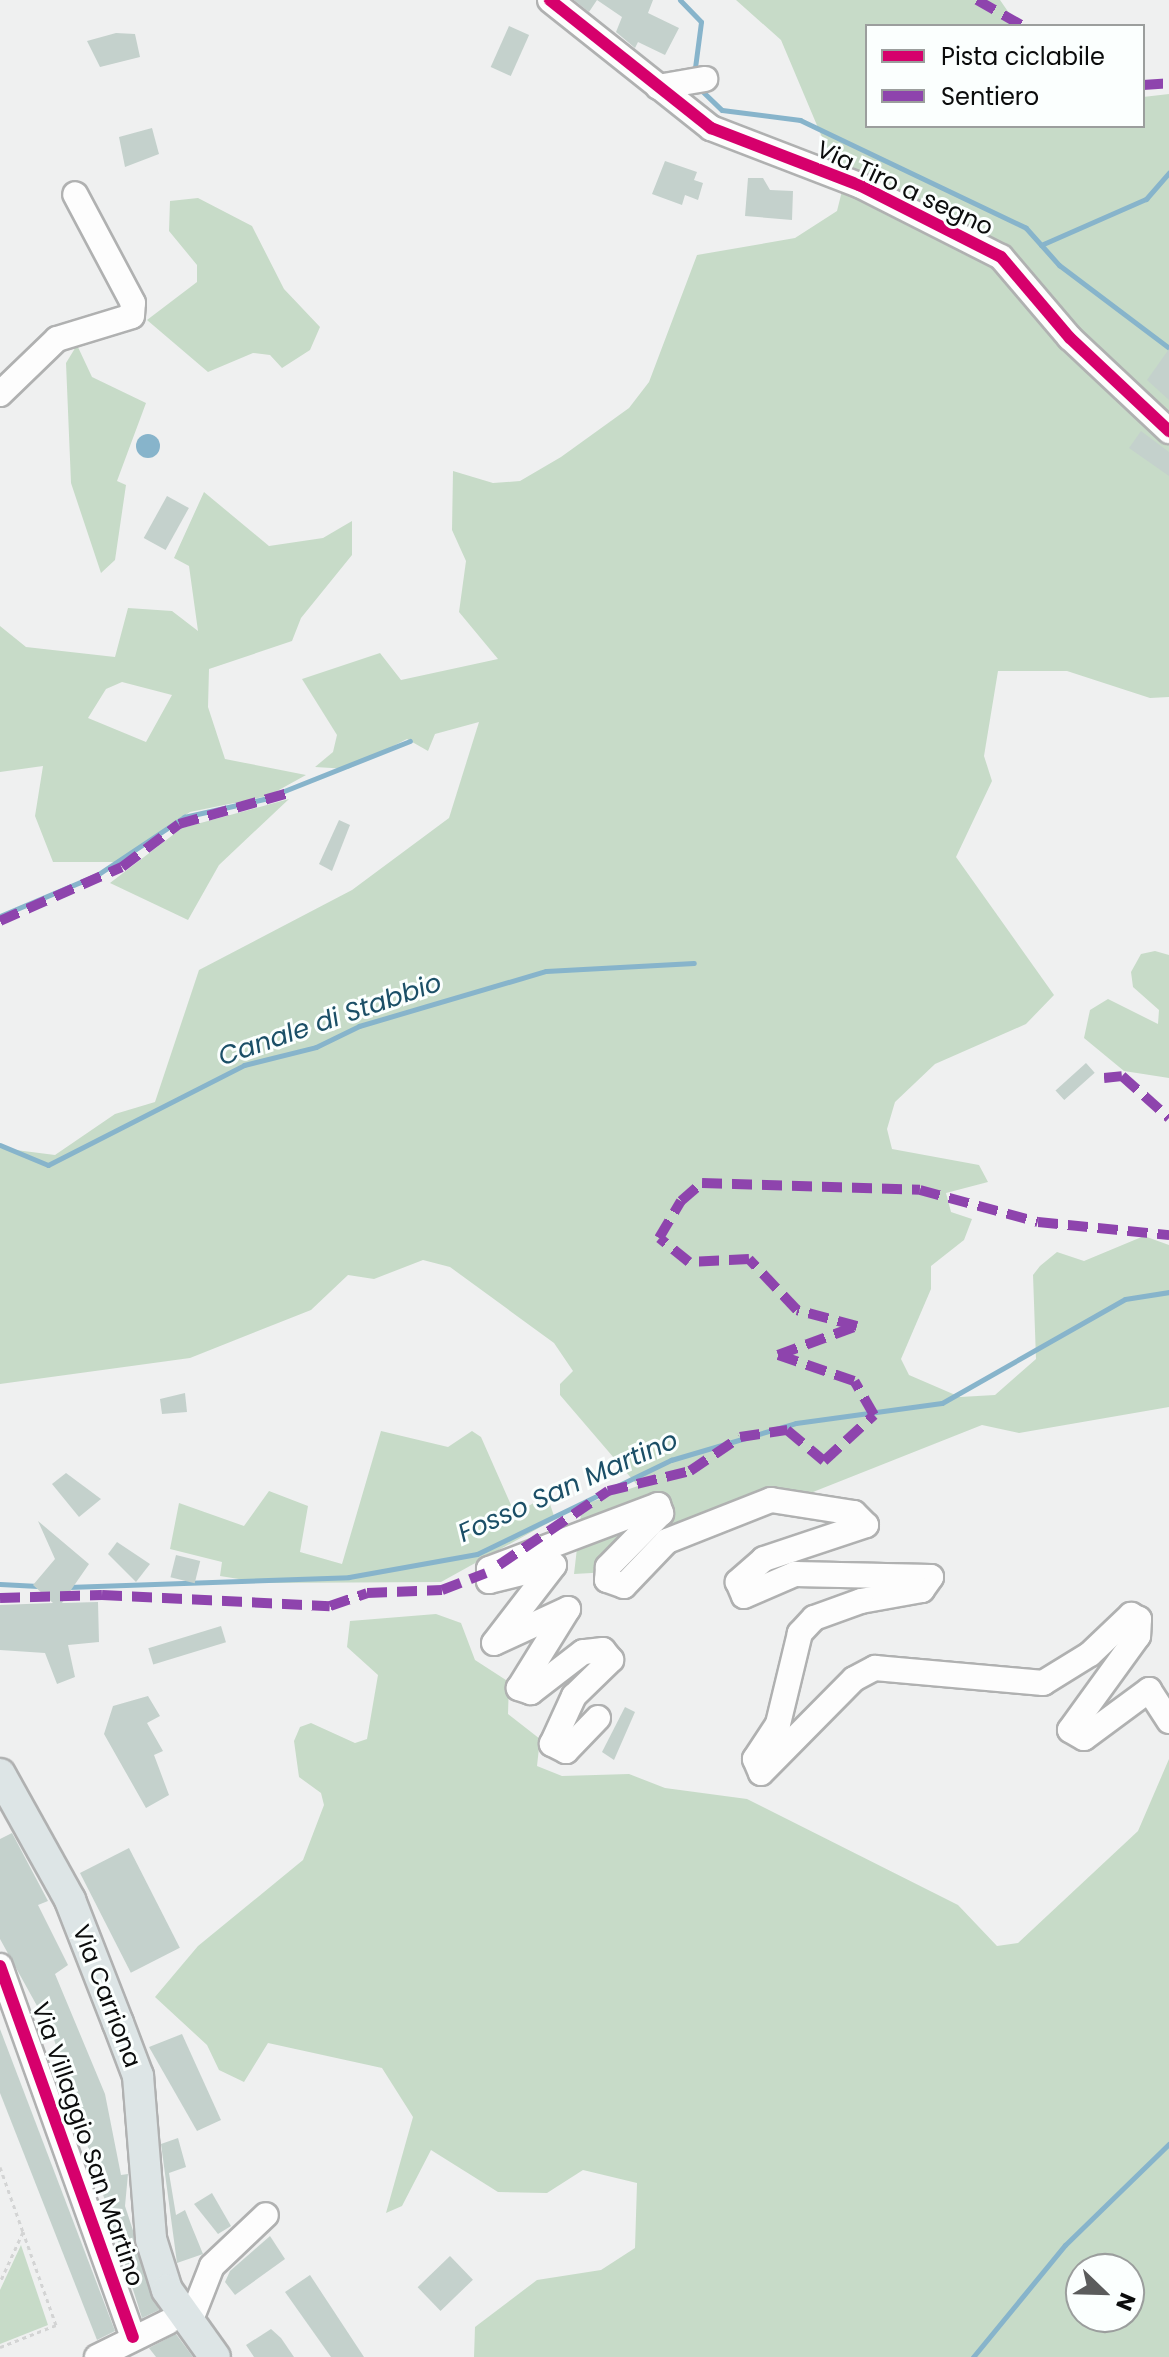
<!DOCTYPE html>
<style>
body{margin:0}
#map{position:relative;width:1169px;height:2357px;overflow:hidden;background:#eff0f0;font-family:Poppins,sans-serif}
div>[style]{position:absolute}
.green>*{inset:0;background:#c7dbc8}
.water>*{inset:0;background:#87b4cb}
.round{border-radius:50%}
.stream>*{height:5px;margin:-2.5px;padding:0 2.5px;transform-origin:2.5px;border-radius:2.5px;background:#87b4cb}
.building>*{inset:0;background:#c4d1cc;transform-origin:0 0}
.path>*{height:3px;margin-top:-1.5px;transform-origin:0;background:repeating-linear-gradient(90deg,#d3d4d4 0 4px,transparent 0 8px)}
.roads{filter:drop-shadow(2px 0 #b0b1b1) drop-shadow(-2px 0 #b0b1b1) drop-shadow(0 2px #b0b1b1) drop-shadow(0 -2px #b0b1b1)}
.minor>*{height:24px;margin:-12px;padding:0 12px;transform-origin:12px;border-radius:12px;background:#fdfdfd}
.major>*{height:30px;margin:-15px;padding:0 15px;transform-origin:15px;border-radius:15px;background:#dde5e6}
.quiet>*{height:10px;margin-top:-5px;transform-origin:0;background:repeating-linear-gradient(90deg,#8e44ad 0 20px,transparent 0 30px)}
.cycleway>*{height:12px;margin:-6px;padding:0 6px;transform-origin:6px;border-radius:6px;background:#d6006c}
span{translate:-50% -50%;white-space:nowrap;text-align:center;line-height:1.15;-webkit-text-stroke:6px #fbfffe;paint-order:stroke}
.street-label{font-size:24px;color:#0b0c0c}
.water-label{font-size:26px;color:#1b4f67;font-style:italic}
.legend{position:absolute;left:865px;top:24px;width:280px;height:104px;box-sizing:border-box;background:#fbfffe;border:2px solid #9b9e9d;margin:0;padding:10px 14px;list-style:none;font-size:24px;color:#0b0c0c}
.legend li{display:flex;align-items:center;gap:16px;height:40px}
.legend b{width:40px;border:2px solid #9b9e9d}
.north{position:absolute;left:1065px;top:2253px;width:80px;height:80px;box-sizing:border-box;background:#fbfffe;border:2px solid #9b9e9d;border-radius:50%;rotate:113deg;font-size:22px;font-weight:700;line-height:32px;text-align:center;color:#0b0c0c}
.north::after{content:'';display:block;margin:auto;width:28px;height:36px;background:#5b5c5c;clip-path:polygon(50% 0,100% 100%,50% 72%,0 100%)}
</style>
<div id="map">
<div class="green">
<div style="clip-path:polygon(736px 0,1000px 0,1018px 26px,867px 26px,867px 126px,1143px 126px,1143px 97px,1169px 94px,1169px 697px,1150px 698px,1067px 671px,998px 671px,984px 756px,992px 781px,956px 857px,1054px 995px,1026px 1024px,935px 1064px,895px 1102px,887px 1129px,892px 1149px,979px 1165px,988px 1182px,946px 1193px,951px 1212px,972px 1219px,964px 1240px,931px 1266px,931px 1289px,901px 1359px,909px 1375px,960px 1397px,995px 1395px,1036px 1359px,1033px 1275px,1040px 1266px,1057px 1252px,1084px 1261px,1144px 1236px,1169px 1245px,1169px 1407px,1019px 1433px,982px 1425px,813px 1492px,770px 1495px,658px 1540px,609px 1572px,574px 1574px,582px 1505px,638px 1486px,560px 1395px,560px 1384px,573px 1371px,554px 1343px,450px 1267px,423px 1260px,374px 1279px,348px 1275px,311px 1310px,190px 1358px,0 1384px,0 1148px,55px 1155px,115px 1114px,155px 1102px,199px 970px,352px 890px,449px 818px,479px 722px,435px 734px,428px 751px,407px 739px,348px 769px,315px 767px,333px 752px,337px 735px,302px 679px,380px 653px,401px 680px,498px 659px,459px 612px,466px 561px,452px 530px,453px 471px,493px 483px,520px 481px,561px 457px,629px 408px,649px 382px,697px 255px,795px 238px,837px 211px,843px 187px,781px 40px)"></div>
<div style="clip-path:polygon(198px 198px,252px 226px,284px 289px,320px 327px,310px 350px,282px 368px,270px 355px,253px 353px,208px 372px,147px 320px,197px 282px,197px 265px,169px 231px,170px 201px)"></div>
<div style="clip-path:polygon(77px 345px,92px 377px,146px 403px,117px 481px,126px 485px,115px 560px,101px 573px,71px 483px,66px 363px)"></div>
<div style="clip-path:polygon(evenodd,204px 492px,269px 546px,323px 538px,352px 521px,352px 555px,301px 618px,292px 641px,209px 669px,208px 707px,225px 759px,306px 775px,268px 796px,190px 812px,118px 862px,53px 862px,35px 816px,43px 766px,0 772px,0 626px,26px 647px,115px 657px,128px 608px,172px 611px,198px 631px,189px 566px,174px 558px,204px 492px,122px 682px,172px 695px,146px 742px,88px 718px,106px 689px,122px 682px)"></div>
<div style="clip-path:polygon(289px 799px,219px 865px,188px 920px,110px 883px,182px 828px)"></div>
<div style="clip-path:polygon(1155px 951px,1169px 955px,1169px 1078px,1124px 1071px,1084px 1038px,1090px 1010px,1108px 999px,1158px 1024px,1159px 1010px,1133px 987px,1131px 972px,1141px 954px)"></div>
<div style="clip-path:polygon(381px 1431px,448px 1447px,472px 1431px,481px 1437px,515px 1514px,547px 1495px,555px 1519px,441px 1582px,263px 1583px,220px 1576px,222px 1562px,170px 1549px,179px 1503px,244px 1526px,269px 1491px,308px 1506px,300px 1552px,342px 1564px)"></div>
<div style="clip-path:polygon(evenodd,436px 1614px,461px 1623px,475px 1660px,509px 1682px,508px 1714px,540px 1739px,537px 1766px,562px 1776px,629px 1774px,665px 1788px,747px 1799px,958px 1905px,997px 1946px,1018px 1943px,1138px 1831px,1169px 1759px,1169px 2357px,474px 2357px,475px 2327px,537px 2280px,601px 2270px,635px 2248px,637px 2183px,583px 2170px,547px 2193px,498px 2192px,431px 2150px,402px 2206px,386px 2213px,413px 2117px,382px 2068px,268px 2043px,244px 2082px,219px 2070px,207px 2045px,155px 1997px,198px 1946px,303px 1860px,324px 1805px,321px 1793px,299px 1777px,294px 1741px,300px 1727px,311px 1723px,355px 1743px,367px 1739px,378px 1675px,347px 1647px,350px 1621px,436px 1614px,1081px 2269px,1129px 2269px,1129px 2317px,1081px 2317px,1081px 2269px)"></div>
<div style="clip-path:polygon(21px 2245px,48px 2325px,0 2344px,0 2290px)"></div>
</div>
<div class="water">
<div class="round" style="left:136px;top:434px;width:24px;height:24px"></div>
</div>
<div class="stream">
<div style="left:680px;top:0;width:30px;rotate:46deg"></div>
<div style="left:701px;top:22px;width:53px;rotate:97.5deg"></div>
<div style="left:700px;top:89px;width:30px;rotate:44deg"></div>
<div style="left:722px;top:110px;width:79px;rotate:7.3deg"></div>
<div style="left:800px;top:120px;width:250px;rotate:25.5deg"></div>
<div style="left:1026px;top:228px;width:50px;rotate:48.3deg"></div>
<div style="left:1059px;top:265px;width:138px;rotate:37deg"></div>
<div style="left:1041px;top:245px;width:115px;rotate:-23.7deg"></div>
<div style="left:1146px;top:199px;width:35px;rotate:-49deg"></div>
<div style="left:0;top:916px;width:105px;rotate:-22.9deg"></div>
<div style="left:97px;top:875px;width:105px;rotate:-33.7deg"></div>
<div style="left:184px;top:817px;width:82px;rotate:-12.7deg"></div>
<div style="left:264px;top:799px;width:157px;rotate:-21.7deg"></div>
<div style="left:0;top:1145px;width:52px;rotate:22.6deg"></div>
<div style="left:48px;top:1165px;width:220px;rotate:-27deg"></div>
<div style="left:244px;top:1065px;width:74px;rotate:-14deg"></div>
<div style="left:316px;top:1047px;width:48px;rotate:-26deg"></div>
<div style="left:359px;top:1026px;width:195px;rotate:-16.4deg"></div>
<div style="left:546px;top:971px;width:148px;rotate:-3.1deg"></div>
<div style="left:0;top:1584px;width:38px;rotate:3deg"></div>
<div style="left:68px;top:1587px;width:281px;rotate:-2deg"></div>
<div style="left:349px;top:1577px;width:130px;rotate:-10.2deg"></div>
<div style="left:477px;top:1554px;width:216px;rotate:-25.9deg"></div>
<div style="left:671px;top:1460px;width:130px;rotate:-16.5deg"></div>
<div style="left:796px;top:1423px;width:147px;rotate:-7.8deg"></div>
<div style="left:942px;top:1403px;width:210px;rotate:-29.6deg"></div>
<div style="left:1125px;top:1299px;width:45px;rotate:-9deg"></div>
<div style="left:973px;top:2357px;width:145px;rotate:-50.6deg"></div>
<div style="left:1065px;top:2245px;width:145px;rotate:-44.2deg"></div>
</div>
<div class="building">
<div style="clip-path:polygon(574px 0,653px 0,648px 13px,679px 28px,665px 55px,638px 42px,635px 48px,616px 32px,622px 17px,597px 0,589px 12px)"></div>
<div style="left:509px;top:26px;width:22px;height:45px;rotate:24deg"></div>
<div style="clip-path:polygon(116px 33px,135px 34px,140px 57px,100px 67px,87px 41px)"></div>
<div style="clip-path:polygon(152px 128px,159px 154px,125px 167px,119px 137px)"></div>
<div style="clip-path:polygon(665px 161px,697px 172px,694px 180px,703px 183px,698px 200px,685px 195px,682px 205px,652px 194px)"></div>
<div style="clip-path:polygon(748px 178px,763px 178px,770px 190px,793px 191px,792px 220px,745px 216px)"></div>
<div style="clip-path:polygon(1169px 349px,1169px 400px,1147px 380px)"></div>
<div style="clip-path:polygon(1141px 431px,1169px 452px,1169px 476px,1129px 448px)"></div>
<div style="left:167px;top:496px;width:25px;height:48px;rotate:29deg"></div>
<div style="clip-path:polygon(339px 820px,350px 825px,332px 871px,319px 864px)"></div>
<div style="left:1086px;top:1063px;width:13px;height:41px;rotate:48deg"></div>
<div style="clip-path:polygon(185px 1393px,187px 1412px,162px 1414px,160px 1399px)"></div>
<div style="clip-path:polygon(66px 1473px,101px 1499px,79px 1517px,52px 1484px)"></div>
<div style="clip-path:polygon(38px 1521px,89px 1564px,62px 1603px,98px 1602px,99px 1642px,68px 1645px,75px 1677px,57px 1684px,45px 1653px,0 1650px,0 1605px,53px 1603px,33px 1585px,55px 1559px)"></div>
<div style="clip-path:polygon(117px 1542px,150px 1564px,136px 1582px,108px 1554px)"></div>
<div style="left:176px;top:1555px;width:25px;height:23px;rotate:14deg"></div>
<div style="left:221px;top:1626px;width:17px;height:76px;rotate:73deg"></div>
<div style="clip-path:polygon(148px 1696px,160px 1716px,147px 1723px,163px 1751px,154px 1755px,169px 1795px,146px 1808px,104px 1734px,113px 1706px)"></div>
<div style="clip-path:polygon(625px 1707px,635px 1712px,614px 1760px,602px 1752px)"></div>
<div style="clip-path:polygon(12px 1833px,48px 1901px,38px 1905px,68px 1965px,55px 1974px,105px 2094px,121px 2175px,128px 2174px,125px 2206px,159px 2310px,142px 2318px,52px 2033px,0 1939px,0 1839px)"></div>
<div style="left:129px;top:1848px;width:112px;height:55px;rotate:63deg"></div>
<div style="clip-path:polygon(0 2029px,115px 2331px,97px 2340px,0 2093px)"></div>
<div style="clip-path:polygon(182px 2034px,221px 2120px,197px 2131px,149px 2047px)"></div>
<div style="clip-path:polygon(178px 2138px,186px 2167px,169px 2173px,176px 2215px,185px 2210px,203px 2254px,177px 2263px,161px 2144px)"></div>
<div style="clip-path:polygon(212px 2193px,231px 2226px,218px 2234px,194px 2204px)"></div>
<div style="clip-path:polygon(270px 2236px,285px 2259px,235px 2295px,225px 2282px,230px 2271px)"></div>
<div style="left:450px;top:2256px;width:33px;height:45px;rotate:46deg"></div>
<div style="clip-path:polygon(310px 2275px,364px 2357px,331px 2357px,285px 2292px)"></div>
<div style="clip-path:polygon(271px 2329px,281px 2338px,294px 2357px,254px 2357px,246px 2345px)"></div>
<div style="clip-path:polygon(176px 2334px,193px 2357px,156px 2357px,149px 2348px)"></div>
</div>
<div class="path">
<div style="left:0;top:2167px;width:69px;rotate:70.5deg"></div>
<div style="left:23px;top:2232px;width:55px;rotate:114.7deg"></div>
<div style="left:0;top:2347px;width:60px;rotate:-21.4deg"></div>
<div style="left:56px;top:2325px;width:99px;rotate:-109.5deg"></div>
</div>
<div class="roads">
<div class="minor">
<div style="left:550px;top:0;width:206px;rotate:38.5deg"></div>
<div style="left:711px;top:128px;width:159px;rotate:21.1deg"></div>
<div style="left:859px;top:185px;width:159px;rotate:26.9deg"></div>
<div style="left:1001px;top:257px;width:106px;rotate:49.6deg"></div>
<div style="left:1070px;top:338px;width:136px;rotate:43.2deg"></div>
<div style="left:658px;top:87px;width:48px;rotate:-9.7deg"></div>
<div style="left:0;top:394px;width:79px;rotate:-44deg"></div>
<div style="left:57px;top:339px;width:78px;rotate:-17deg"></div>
<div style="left:132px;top:316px;width:13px;rotate:-86deg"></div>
<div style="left:133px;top:303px;width:123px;rotate:-118deg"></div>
<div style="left:598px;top:1718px;width:46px;rotate:134.1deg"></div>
<div style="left:566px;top:1751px;width:16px;rotate:-153deg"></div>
<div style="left:552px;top:1744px;width:53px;rotate:-65.4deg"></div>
<div style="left:574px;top:1696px;width:52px;rotate:-44.2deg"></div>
<div style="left:611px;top:1660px;width:13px;rotate:-129deg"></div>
<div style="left:603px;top:1650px;width:20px;rotate:174deg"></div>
<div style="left:583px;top:1652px;width:66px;rotate:142.4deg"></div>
<div style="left:531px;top:1692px;width:13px;rotate:-162deg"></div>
<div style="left:519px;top:1688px;width:93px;rotate:-58.2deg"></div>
<div style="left:568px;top:1609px;width:81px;rotate:155.3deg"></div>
<div style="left:494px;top:1643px;width:98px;rotate:-52.4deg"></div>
<div style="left:554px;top:1565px;width:67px;rotate:166.2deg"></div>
<div style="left:489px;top:1581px;width:12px;rotate:-90deg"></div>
<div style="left:489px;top:1569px;width:181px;rotate:-20.7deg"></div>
<div style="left:658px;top:1505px;width:9px;rotate:69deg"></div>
<div style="left:661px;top:1513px;width:76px;rotate:134.5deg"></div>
<div style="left:608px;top:1567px;width:13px;rotate:94deg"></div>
<div style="left:607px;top:1580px;width:18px;rotate:19deg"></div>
<div style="left:624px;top:1586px;width:62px;rotate:-46.3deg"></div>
<div style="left:667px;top:1541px;width:112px;rotate:-21.5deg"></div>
<div style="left:771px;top:1500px;width:84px;rotate:8.9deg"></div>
<div style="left:854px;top:1513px;width:17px;rotate:45deg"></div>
<div style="left:866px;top:1525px;width:108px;rotate:161.6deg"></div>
<div style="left:764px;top:1559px;width:35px;rotate:139deg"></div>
<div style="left:738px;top:1582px;width:15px;rotate:67deg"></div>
<div style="left:744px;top:1596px;width:56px;rotate:-23.3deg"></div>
<div style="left:795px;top:1574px;width:136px;rotate:1.3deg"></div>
<div style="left:931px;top:1577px;width:16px;rotate:125deg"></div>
<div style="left:922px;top:1590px;width:62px;rotate:169.8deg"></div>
<div style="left:861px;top:1601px;width:50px;rotate:160.1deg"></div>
<div style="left:814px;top:1618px;width:21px;rotate:133deg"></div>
<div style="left:800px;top:1633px;width:94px;rotate:103.6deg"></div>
<div style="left:778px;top:1724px;width:42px;rotate:123.3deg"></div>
<div style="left:755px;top:1759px;width:15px;rotate:67deg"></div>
<div style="left:761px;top:1773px;width:132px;rotate:-45.3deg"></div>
<div style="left:854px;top:1679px;width:24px;rotate:-28deg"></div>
<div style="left:875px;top:1668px;width:169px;rotate:5.1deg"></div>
<div style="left:1043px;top:1683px;width:55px;rotate:-31.7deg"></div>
<div style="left:1090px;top:1654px;width:57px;rotate:-43.6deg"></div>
<div style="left:1131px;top:1615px;width:9px;rotate:27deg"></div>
<div style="left:1139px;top:1619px;width:17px;rotate:93deg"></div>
<div style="left:1138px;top:1636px;width:116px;rotate:125.9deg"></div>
<div style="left:1070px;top:1730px;width:16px;rotate:30deg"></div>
<div style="left:1084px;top:1738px;width:81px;rotate:-36.4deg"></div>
<div style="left:1149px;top:1690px;width:37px;rotate:57deg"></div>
<div style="left:0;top:1966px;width:394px;rotate:70.3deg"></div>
<div style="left:190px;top:2322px;width:60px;rotate:-68.6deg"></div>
<div style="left:212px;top:2266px;width:74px;rotate:-43.4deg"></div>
<div style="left:97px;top:2357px;width:79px;rotate:-26.2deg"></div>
</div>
<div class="major">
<div style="left:0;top:1774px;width:144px;rotate:60.9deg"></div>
<div style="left:70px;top:1900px;width:132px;rotate:68.7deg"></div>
<div style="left:118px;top:2023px;width:57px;rotate:69.3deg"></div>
<div style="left:138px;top:2076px;width:164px;rotate:85.4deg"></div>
<div style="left:151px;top:2239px;width:53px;rotate:72.6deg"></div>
<div style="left:167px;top:2290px;width:82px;rotate:54.4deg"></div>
</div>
</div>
<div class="quiet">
<div style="left:977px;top:0;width:53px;rotate:29.5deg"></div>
<div style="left:1143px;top:85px;width:26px;rotate:-4deg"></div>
<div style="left:0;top:921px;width:133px;rotate:-23.9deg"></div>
<div style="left:122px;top:867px;width:71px;rotate:-37deg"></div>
<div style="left:179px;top:824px;width:117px;rotate:-15.8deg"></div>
<div style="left:1104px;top:1078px;width:18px;rotate:-6deg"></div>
<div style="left:1122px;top:1076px;width:63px;rotate:41.8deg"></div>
<div style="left:499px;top:1565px;width:132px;rotate:-34.2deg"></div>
<div style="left:608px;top:1491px;width:84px;rotate:-13.7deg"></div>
<div style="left:690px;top:1471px;width:60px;rotate:-34.2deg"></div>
<div style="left:740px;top:1437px;width:48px;rotate:-8.5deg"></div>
<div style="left:787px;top:1430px;width:48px;rotate:40deg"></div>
<div style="left:824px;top:1461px;width:68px;rotate:-42.6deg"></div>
<div style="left:874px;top:1415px;width:39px;rotate:-120deg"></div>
<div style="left:854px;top:1381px;width:80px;rotate:-161.1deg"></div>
<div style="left:778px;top:1355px;width:84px;rotate:-20.2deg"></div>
<div style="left:857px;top:1326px;width:62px;rotate:-165.1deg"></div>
<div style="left:797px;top:1310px;width:70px;rotate:-133.3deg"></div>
<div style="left:749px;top:1259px;width:60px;rotate:177.1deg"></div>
<div style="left:689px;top:1262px;width:38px;rotate:-141deg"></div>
<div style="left:659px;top:1238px;width:43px;rotate:-59.3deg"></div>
<div style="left:681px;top:1201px;width:28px;rotate:-41deg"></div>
<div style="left:702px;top:1183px;width:218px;rotate:1.8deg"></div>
<div style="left:920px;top:1190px;width:122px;rotate:15.2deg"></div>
<div style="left:1038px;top:1222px;width:132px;rotate:5.7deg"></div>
<div style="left:0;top:1598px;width:102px;rotate:-1.7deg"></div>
<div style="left:102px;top:1595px;width:228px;rotate:2.8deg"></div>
<div style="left:330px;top:1606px;width:39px;rotate:-19deg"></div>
<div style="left:367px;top:1593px;width:75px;rotate:-2.3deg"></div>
<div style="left:442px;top:1590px;width:47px;rotate:-21.1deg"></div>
</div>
<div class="cycleway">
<div style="left:550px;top:0;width:206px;rotate:38.5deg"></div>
<div style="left:711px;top:128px;width:159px;rotate:21.1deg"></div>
<div style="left:859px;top:185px;width:159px;rotate:26.9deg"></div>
<div style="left:1001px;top:257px;width:106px;rotate:49.6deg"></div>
<div style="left:1070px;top:338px;width:136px;rotate:43.2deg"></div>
<div style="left:0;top:1966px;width:394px;rotate:70.3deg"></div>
</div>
<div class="street-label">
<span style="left:905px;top:188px;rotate:25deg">Via Tiro a segno</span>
<span style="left:107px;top:1996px;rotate:69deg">Via Carriona</span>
<span style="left:88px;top:2144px;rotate:71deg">Via Villaggio San Martino</span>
</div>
<div class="water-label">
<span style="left:330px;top:1020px;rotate:-19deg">Canale di Stabbio</span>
<span style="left:568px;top:1487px;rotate:-24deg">Fosso San Martino</span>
</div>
<ul class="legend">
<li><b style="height:10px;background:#d6006c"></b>Pista ciclabile</li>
<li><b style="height:10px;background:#8e44ad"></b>Sentiero</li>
</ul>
<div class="north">N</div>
</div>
